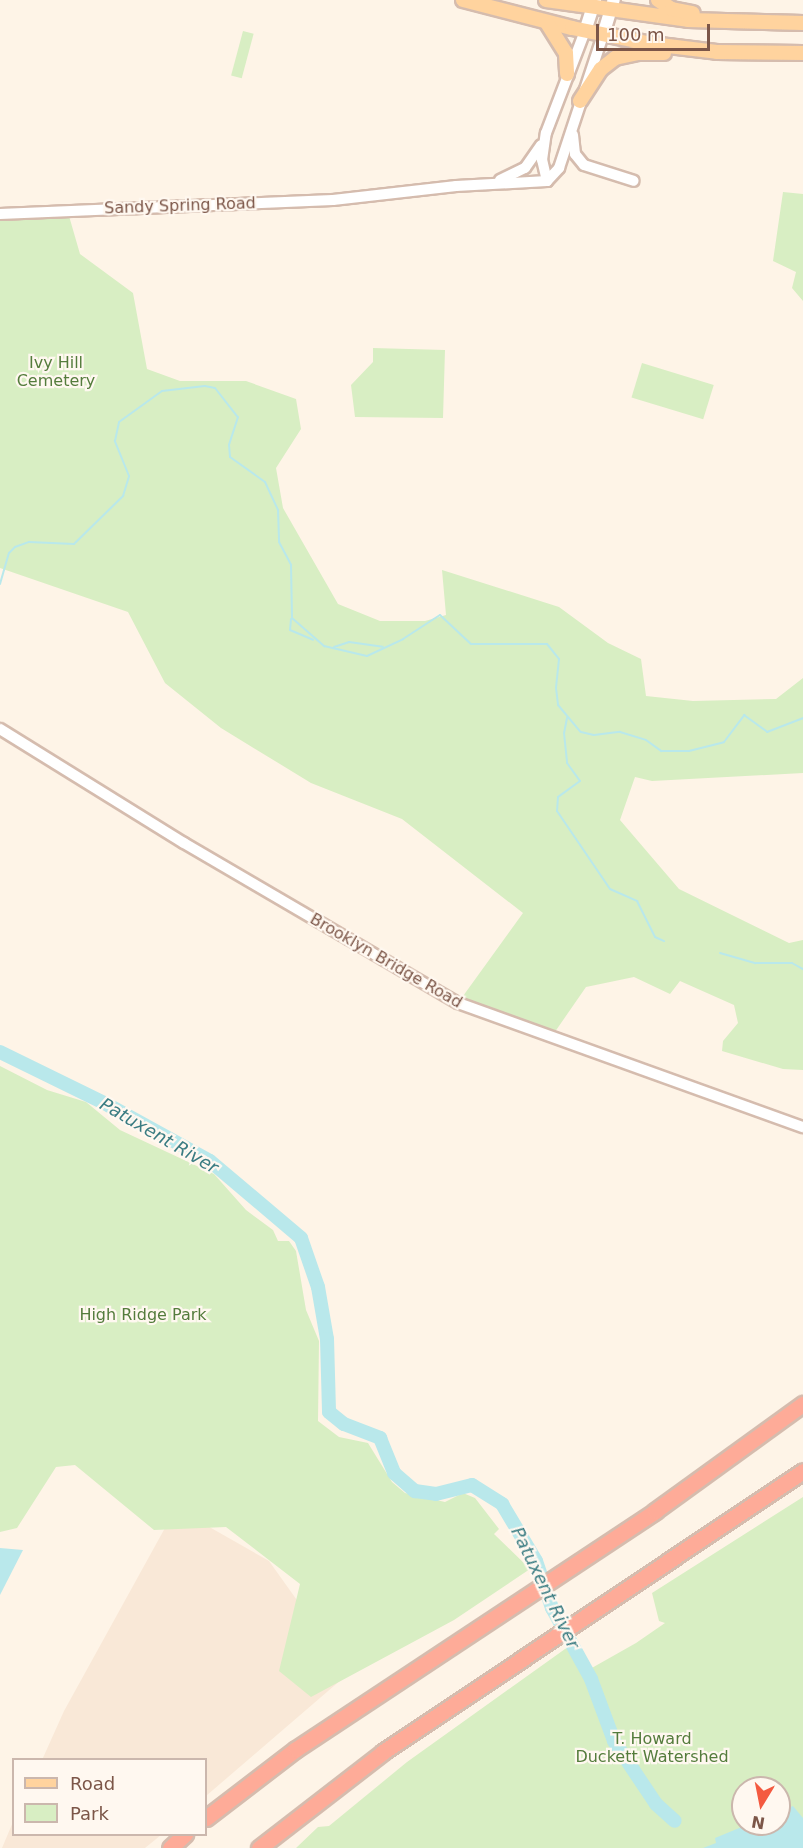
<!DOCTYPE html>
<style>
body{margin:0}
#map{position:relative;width:803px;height:1848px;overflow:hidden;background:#fef4e7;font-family:"DejaVu Sans",sans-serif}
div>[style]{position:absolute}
.residential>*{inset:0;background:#f9e8d7}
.green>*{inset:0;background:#d8eec3;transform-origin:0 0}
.water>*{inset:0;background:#b9e8eb}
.stream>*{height:2px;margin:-1px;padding:0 1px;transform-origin:1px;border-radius:1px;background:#b9e8eb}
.river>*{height:14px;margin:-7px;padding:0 7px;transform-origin:7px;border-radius:7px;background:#b9e8eb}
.roads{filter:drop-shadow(2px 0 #d5bcae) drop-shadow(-2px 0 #d5bcae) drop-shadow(0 2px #d5bcae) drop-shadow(0 -2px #d5bcae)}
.tertiary>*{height:10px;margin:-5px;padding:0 5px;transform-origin:5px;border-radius:5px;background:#fff}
.secondary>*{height:12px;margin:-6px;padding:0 6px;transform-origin:6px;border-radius:6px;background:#fff}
.primary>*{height:14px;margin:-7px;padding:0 7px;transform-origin:7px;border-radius:7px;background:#ffd39e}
.motorway>*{height:15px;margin:-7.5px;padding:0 7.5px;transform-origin:7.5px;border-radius:7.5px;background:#feab98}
span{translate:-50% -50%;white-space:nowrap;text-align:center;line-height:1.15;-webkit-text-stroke:4.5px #fff8f0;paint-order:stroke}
.street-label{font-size:16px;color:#7c5648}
.park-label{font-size:16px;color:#547c3c}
.water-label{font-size:18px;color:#3a7c82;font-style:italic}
.legend{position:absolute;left:12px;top:1758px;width:195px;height:78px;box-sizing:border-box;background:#fff8f0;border:2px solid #cbb7ad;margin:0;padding:8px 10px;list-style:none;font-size:18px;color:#7c5648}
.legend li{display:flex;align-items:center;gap:12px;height:30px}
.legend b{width:30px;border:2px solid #cbb7ad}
.north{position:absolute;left:731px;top:1776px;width:60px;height:60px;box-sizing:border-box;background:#fff8f0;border:2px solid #cbb7ad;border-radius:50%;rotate:190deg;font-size:16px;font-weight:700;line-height:24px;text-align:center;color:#7c5648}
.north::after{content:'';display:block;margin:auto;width:21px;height:27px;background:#f45a40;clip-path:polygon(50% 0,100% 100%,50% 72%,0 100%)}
.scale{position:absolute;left:596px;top:24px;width:114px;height:27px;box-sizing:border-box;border:3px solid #7c5648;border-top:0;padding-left:8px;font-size:18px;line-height:21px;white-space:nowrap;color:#7c5648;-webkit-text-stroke:4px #fff8f0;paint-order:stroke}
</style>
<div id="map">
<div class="residential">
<div style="clip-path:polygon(176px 1508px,269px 1561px,349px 1673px,206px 1796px,206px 1760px,42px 1760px,64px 1711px)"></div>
<div style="clip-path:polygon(13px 1822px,14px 1834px,161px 1835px,145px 1848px,2px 1848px)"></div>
</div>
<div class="green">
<div style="left:243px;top:31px;width:11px;height:46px;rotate:15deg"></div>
<div style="clip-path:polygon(783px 192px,803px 194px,803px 301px,792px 288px,796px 272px,773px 261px)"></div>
<div style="clip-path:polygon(67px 209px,80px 254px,133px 293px,147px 369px,180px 381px,246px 381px,296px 399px,301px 429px,276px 468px,283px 508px,338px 604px,380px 621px,425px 621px,446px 615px,442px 570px,559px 607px,608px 643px,641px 659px,646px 696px,693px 701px,776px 699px,803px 678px,803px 773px,652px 781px,635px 777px,620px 820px,679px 889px,789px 943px,803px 940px,803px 1070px,783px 1069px,722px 1051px,723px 1041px,738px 1023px,734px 1005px,680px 981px,670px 994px,634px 977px,586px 987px,550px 1039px,458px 1003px,523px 913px,402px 819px,311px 783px,221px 728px,165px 683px,128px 612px,0 568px,0 215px)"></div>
<div style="clip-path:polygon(373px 348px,445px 350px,443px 418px,355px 417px,351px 385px,373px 362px)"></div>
<div style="left:642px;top:363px;width:75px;height:36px;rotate:17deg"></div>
<div style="clip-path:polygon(0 1066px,47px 1090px,86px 1102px,120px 1130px,214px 1174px,246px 1210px,273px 1230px,278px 1241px,289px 1241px,296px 1251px,306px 1310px,319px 1341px,318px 1421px,339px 1437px,368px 1443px,392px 1482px,405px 1493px,445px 1502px,463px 1493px,475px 1498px,499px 1529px,494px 1534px,530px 1569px,454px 1620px,311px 1697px,279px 1671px,300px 1584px,226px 1527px,154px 1530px,75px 1465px,56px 1467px,17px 1528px,0 1532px)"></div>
<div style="clip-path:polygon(evenodd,803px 1497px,803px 1848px,296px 1848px,318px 1827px,329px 1826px,407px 1762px,572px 1644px,590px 1669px,636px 1643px,665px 1623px,659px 1621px,652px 1593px,803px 1497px,743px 1788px,779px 1788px,779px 1824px,743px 1824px,743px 1788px)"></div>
</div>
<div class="water">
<div style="clip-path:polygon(0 1548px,23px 1550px,0 1595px)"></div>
<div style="clip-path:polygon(793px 1806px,803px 1818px,803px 1848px,703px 1848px,716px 1843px,715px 1838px,749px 1824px,779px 1824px,779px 1812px)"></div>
</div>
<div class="stream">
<div style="left:0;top:584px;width:32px;rotate:-74deg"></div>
<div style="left:9px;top:553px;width:8px;rotate:-45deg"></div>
<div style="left:15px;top:547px;width:15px;rotate:-20deg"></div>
<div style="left:29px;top:542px;width:45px;rotate:2.5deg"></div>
<div style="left:74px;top:544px;width:69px;rotate:-44.4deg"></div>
<div style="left:123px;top:496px;width:21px;rotate:-73deg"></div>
<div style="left:129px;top:476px;width:38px;rotate:-112deg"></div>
<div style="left:115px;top:441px;width:19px;rotate:-78deg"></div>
<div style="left:119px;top:422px;width:53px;rotate:-35.8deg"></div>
<div style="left:162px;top:391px;width:43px;rotate:-6.6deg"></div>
<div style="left:205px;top:386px;width:10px;rotate:11deg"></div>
<div style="left:215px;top:388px;width:37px;rotate:52deg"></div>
<div style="left:238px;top:417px;width:29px;rotate:108deg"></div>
<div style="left:229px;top:445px;width:12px;rotate:85deg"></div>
<div style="left:230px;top:457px;width:43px;rotate:35.5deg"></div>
<div style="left:265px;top:482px;width:31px;rotate:65deg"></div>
<div style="left:278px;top:510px;width:32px;rotate:88deg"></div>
<div style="left:279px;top:542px;width:26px;rotate:62deg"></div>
<div style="left:291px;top:565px;width:53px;rotate:88.9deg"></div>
<div style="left:292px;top:618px;width:43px;rotate:41.2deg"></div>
<div style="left:324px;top:646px;width:44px;rotate:13.1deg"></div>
<div style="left:367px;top:656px;width:40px;rotate:-25deg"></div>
<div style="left:403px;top:639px;width:44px;rotate:-33deg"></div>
<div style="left:440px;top:615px;width:42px;rotate:43.1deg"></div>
<div style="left:471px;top:644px;width:76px"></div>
<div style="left:547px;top:644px;width:19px;rotate:51deg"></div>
<div style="left:559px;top:659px;width:29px;rotate:96deg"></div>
<div style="left:556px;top:688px;width:17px;rotate:83deg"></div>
<div style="left:558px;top:705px;width:35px;rotate:50deg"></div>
<div style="left:581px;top:732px;width:13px;rotate:13deg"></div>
<div style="left:594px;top:735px;width:26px;rotate:-7deg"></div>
<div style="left:620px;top:732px;width:27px;rotate:17deg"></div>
<div style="left:646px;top:740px;width:19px;rotate:36deg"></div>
<div style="left:661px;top:751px;width:28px"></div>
<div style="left:689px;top:751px;width:36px;rotate:-14deg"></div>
<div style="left:724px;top:742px;width:34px;rotate:-53deg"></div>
<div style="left:744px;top:715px;width:29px;rotate:36deg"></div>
<div style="left:767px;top:732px;width:39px;rotate:-21deg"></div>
<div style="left:291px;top:619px;width:11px;rotate:95deg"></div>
<div style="left:290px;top:630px;width:25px;rotate:23deg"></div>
<div style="left:334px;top:647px;width:16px;rotate:-18deg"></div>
<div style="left:349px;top:642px;width:34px;rotate:8deg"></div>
<div style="left:567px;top:718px;width:15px;rotate:101deg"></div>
<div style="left:564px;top:733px;width:30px;rotate:84deg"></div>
<div style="left:567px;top:763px;width:22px;rotate:54deg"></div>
<div style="left:580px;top:781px;width:27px;rotate:144deg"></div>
<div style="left:558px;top:797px;width:14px;rotate:94deg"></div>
<div style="left:557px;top:811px;width:94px;rotate:55.8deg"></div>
<div style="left:610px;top:889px;width:30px;rotate:24deg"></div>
<div style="left:637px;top:901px;width:40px;rotate:63.4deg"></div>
<div style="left:655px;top:937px;width:10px;rotate:24deg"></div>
<div style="left:720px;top:953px;width:37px;rotate:16deg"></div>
<div style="left:756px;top:963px;width:36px"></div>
<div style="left:792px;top:963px;width:13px;rotate:29deg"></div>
</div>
<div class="river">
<div style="left:0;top:1052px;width:120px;rotate:26.1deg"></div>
<div style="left:108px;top:1105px;width:116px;rotate:28.8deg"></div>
<div style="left:210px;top:1161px;width:119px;rotate:40.2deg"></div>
<div style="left:301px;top:1238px;width:52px;rotate:70.9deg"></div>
<div style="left:318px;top:1287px;width:53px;rotate:80.2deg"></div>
<div style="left:327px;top:1339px;width:73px;rotate:88.4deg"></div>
<div style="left:329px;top:1412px;width:19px;rotate:39deg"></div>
<div style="left:344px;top:1424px;width:39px;rotate:21deg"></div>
<div style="left:380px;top:1438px;width:38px;rotate:68deg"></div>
<div style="left:394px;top:1473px;width:28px;rotate:41deg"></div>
<div style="left:415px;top:1491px;width:21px;rotate:8deg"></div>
<div style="left:436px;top:1494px;width:37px;rotate:-14deg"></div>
<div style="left:472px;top:1485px;width:36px;rotate:32deg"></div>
<div style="left:502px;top:1504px;width:66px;rotate:59.2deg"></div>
<div style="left:536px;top:1561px;width:50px;rotate:71.2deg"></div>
<div style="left:552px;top:1608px;width:81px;rotate:61.2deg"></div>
<div style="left:591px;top:1679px;width:66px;rotate:69.6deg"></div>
<div style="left:614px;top:1741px;width:76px;rotate:56.3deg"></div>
<div style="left:656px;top:1804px;width:25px;rotate:42deg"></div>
</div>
<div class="roads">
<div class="tertiary">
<div style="left:573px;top:135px;width:19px;rotate:84deg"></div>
<div style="left:575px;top:154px;width:14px;rotate:51deg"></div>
<div style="left:584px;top:165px;width:52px;rotate:17.7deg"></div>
<div style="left:500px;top:180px;width:28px;rotate:-26deg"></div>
<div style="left:525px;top:168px;width:28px;rotate:-55deg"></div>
<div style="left:547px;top:181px;width:22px;rotate:-103deg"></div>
<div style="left:542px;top:160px;width:27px;rotate:-82deg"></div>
<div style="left:546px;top:133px;width:109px;rotate:-69.1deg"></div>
<div style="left:547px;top:181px;width:18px;rotate:-47deg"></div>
<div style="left:559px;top:168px;width:140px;rotate:-71.7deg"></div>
<div style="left:0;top:214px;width:333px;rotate:-2.4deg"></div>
<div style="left:333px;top:200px;width:124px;rotate:-6.5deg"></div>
<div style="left:456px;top:186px;width:91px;rotate:-3.1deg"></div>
<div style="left:0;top:729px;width:216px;rotate:31.8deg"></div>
<div style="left:184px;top:843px;width:317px;rotate:30.3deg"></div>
<div style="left:458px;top:1003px;width:367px;rotate:19.8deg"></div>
</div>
<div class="secondary">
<div style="left:585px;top:31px;width:33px;rotate:-72deg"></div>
<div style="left:603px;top:35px;width:37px;rotate:-73deg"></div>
</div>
<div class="primary">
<div style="left:463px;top:0;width:113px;rotate:14.4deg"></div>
<div style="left:572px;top:28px;width:82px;rotate:11.3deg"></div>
<div style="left:652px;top:44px;width:65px;rotate:7deg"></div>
<div style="left:717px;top:52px;width:86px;rotate:0.7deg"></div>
<div style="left:546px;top:0;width:143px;rotate:8deg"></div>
<div style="left:688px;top:20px;width:115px;rotate:1.5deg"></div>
<div style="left:658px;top:0;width:17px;rotate:33deg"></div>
<div style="left:672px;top:9px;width:21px;rotate:11deg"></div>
<div style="left:547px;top:23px;width:36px;rotate:58deg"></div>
<div style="left:566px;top:53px;width:21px;rotate:87deg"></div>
<div style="left:580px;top:101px;width:38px;rotate:-57deg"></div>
<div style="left:601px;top:69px;width:18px;rotate:-38deg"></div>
<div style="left:615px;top:58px;width:24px;rotate:-12deg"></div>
<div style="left:638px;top:53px;width:26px"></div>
</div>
<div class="motorway">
<div style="left:206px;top:1818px;width:113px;rotate:-37.5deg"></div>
<div style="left:296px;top:1749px;width:431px;rotate:-33.5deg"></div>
<div style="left:655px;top:1511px;width:183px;rotate:-35.9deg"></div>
<div style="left:170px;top:1848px;width:21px;rotate:-43deg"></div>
<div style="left:259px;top:1848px;width:157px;rotate:-37.7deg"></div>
<div style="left:383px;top:1752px;width:505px;rotate:-33.78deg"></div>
</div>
</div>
<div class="street-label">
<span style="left:180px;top:206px;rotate:-2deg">Sandy Spring Road</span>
<span style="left:386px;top:961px;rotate:30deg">Brooklyn Bridge Road</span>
</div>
<div class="park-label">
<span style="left:56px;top:372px">Ivy Hill<br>Cemetery</span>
<span style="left:143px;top:1315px">High Ridge Park</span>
<span style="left:652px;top:1748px">T. Howard<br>Duckett Watershed</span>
</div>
<div class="water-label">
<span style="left:159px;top:1136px;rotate:30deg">Patuxent River</span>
<span style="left:545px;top:1588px;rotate:64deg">Patuxent River</span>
</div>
<ul class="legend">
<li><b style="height:8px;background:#ffd39e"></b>Road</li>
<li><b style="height:16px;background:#d8eec3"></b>Park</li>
</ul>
<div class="north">N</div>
<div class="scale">100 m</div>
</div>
